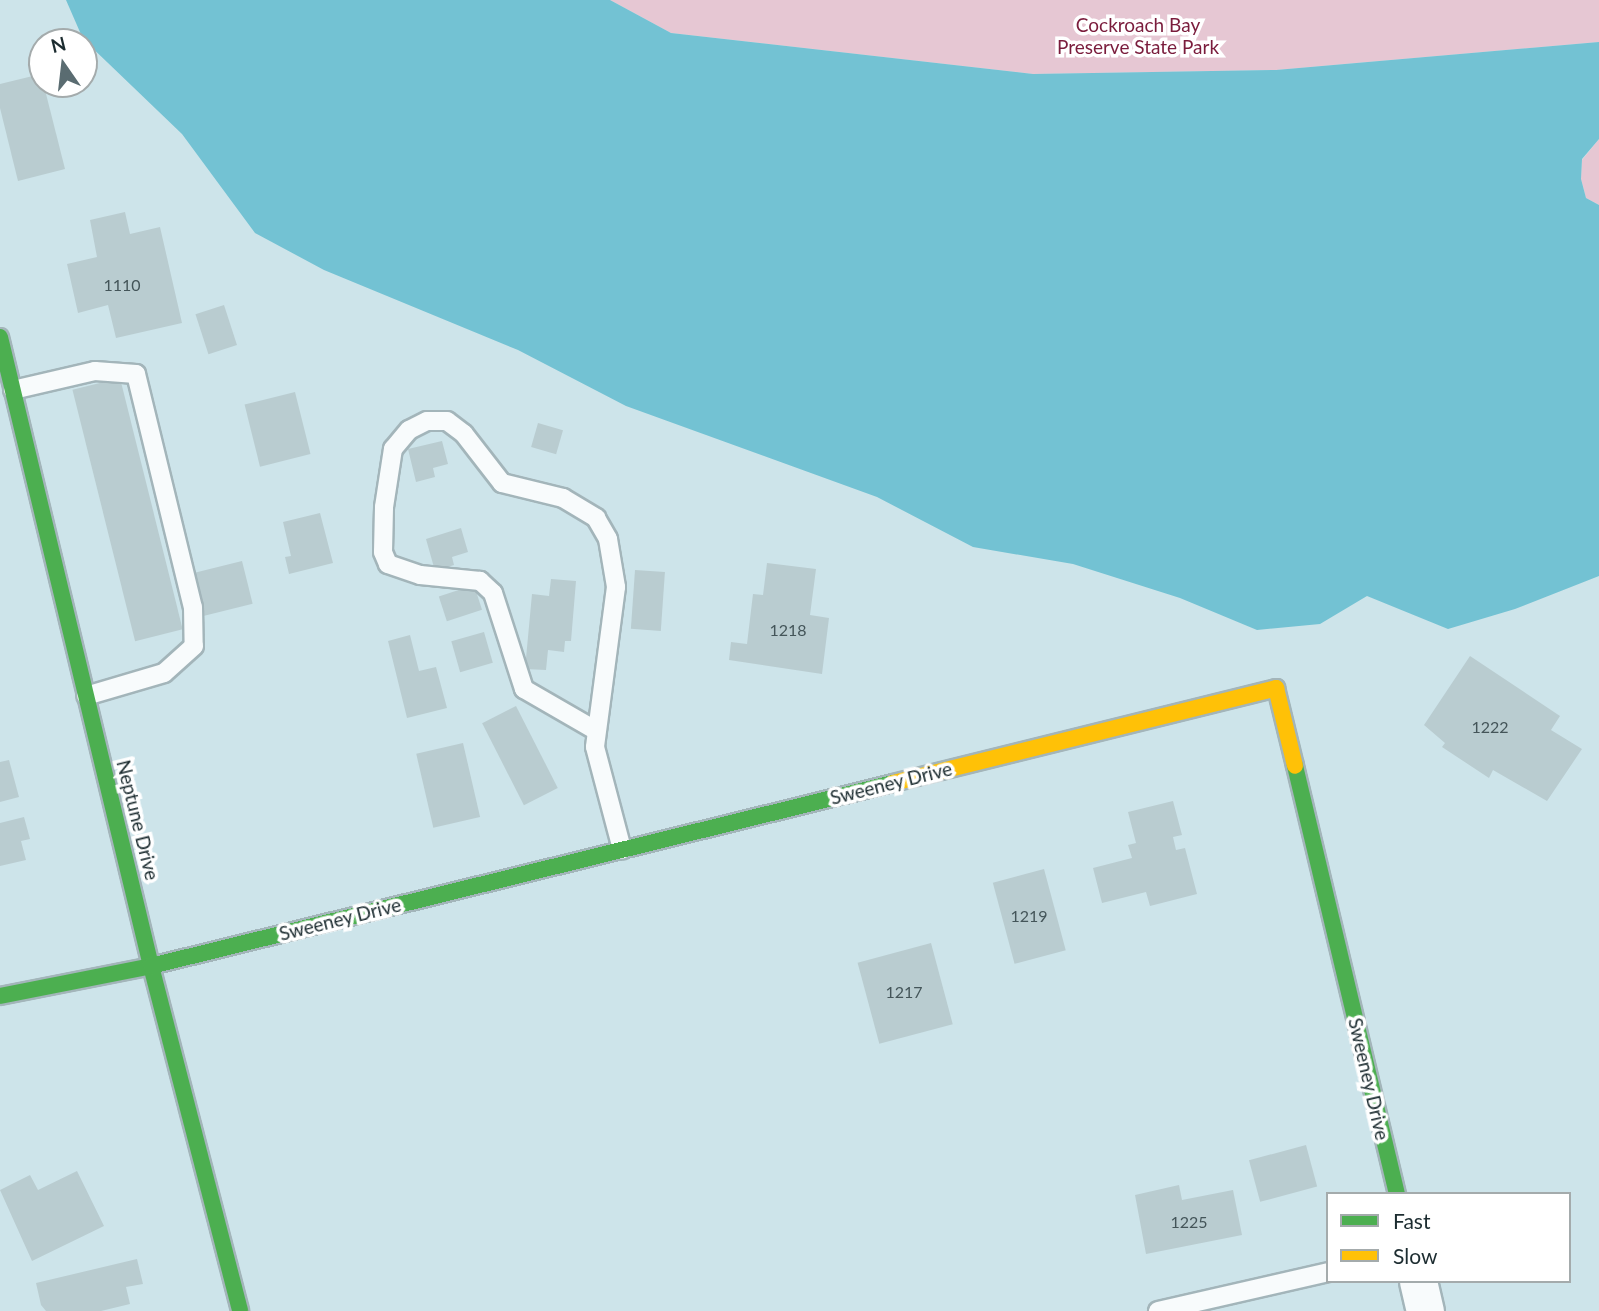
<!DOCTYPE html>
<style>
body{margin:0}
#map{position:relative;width:1599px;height:1311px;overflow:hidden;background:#cde4ea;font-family:Lato,sans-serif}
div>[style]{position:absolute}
.green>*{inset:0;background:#e6c7d3}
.water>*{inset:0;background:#73c2d3}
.building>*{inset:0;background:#b9ccd0;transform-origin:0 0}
.roads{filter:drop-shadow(2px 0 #a3b5ba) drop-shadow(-2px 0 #a3b5ba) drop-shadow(0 2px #a3b5ba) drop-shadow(0 -2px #a3b5ba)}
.lane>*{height:18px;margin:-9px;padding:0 9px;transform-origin:9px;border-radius:9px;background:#f8fbfc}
.street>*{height:37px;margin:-18.5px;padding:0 18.5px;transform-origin:18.5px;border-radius:18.5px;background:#f8fbfc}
.fast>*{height:16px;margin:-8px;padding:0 8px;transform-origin:8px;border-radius:8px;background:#4caf50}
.slow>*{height:16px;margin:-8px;padding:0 8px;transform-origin:8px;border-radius:8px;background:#ffc107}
span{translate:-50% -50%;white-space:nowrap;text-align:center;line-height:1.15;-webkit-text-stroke:7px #fff;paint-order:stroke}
.number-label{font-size:16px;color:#445559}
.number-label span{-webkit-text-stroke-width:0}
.park-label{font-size:19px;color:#7a1c3c}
.street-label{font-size:19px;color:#1c2c30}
.legend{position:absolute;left:1326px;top:1192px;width:245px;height:91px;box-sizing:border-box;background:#fff;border:2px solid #a4abac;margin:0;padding:9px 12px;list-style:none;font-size:21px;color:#1c2c30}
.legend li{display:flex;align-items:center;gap:14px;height:35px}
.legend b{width:35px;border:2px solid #a4abac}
.north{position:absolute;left:28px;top:28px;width:70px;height:70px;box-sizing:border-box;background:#fff;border:2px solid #a4abac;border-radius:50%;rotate:346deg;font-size:19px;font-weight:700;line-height:28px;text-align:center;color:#1c2c30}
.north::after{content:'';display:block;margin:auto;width:24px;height:32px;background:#5a6c71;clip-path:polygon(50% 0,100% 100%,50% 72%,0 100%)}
</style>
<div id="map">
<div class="green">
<div style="clip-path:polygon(610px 0,1599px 0,1599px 42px,1276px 70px,1033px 74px,671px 33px)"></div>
<div style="clip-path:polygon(1599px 139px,1599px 205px,1586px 198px,1581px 179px,1582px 160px)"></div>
</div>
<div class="water">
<div style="clip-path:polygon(66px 0,610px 0,671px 33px,1033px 74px,1276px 70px,1599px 42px,1599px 139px,1582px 159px,1581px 179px,1586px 198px,1599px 205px,1599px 576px,1515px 609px,1448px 629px,1367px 596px,1320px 624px,1257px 630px,1180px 598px,1073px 564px,973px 547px,877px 497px,626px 406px,518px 350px,324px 270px,255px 233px,182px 134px,83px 39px)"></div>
</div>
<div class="building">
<div style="clip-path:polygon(41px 74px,65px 169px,18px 181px,0 108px,0 84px)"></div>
<div style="clip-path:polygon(125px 212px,130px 234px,160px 227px,182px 323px,116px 338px,108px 305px,78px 313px,67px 264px,97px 257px,90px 220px)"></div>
<div style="left:224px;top:305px;width:42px;height:30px;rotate:72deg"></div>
<div style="left:120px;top:378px;width:259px;height:49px;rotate:76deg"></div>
<div style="left:295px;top:392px;width:64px;height:52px;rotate:76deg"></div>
<div style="left:538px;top:423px;width:26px;height:25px;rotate:16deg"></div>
<div style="clip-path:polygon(442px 441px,448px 464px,433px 468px,435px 477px,416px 482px,408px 449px)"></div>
<div style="clip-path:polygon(320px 513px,333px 563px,289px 574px,285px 557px,291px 556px,283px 522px)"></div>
<div style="clip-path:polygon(461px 528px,468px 552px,452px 557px,454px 565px,435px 571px,426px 539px)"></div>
<div style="left:242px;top:561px;width:44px;height:56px;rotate:76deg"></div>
<div style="clip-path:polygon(767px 563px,816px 569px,810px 615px,829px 618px,822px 674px,729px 660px,731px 642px,747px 644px,753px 594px,763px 595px)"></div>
<div style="left:635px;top:570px;width:30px;height:59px;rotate:4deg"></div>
<div style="clip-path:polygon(551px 579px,576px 581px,571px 641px,565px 641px,564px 652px,548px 650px,546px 670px,525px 669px,532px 594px,549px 596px)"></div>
<div style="left:474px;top:585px;width:26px;height:37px;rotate:72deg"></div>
<div style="left:484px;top:632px;width:32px;height:34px;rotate:74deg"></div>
<div style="clip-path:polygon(410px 635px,419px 671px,436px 667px,447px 708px,407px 718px,388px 641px)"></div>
<div style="clip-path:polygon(1470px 656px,1560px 716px,1551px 730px,1582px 749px,1547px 801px,1493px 770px,1489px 778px,1442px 747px,1445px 743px,1424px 725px)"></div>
<div style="left:516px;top:706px;width:92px;height:38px;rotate:63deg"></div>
<div style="left:463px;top:743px;width:76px;height:48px;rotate:77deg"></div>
<div style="clip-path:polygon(9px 760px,19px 797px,0 802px,0 762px)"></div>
<div style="clip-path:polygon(1173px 801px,1182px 835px,1173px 837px,1176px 850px,1185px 848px,1197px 894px,1150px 906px,1146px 892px,1102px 903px,1093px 868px,1132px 858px,1128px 845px,1136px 843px,1128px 812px)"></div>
<div style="clip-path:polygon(24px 817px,30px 839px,21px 841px,26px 860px,0 866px,0 823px)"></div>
<div style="left:1044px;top:869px;width:84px;height:53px;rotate:75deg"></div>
<div style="left:931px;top:943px;width:84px;height:76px;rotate:75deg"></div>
<div style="left:1306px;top:1145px;width:43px;height:59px;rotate:75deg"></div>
<div style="clip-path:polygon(77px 1171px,104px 1226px,32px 1261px,0 1190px,30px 1175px,38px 1190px)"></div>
<div style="clip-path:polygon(1179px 1185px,1182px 1200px,1233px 1190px,1242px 1235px,1146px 1254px,1135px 1195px)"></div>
<div style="clip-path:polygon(137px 1259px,143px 1284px,126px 1287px,130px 1304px,101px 1311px,46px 1311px,41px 1305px,36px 1283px)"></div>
</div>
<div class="roads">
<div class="lane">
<div style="left:13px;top:390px;width:84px;rotate:-13deg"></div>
<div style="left:95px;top:371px;width:41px;rotate:4.2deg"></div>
<div style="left:136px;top:374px;width:240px;rotate:76.3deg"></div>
<div style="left:193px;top:607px;width:39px;rotate:89deg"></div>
<div style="left:194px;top:646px;width:40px;rotate:138deg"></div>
<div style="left:164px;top:673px;width:81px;rotate:163.6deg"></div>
<div style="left:595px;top:730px;width:82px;rotate:-150deg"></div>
<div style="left:524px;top:689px;width:101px;rotate:-107.9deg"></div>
<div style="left:493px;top:593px;width:18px;rotate:-137deg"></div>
<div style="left:480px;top:581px;width:60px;rotate:-174.3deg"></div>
<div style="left:420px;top:575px;width:34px;rotate:-161deg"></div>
<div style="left:388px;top:564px;width:13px;rotate:-113deg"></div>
<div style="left:383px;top:552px;width:45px;rotate:-88.7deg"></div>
<div style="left:384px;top:507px;width:59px;rotate:-81.2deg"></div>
<div style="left:393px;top:449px;width:25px;rotate:-50deg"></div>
<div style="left:409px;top:430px;width:20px;rotate:-27deg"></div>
<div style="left:427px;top:421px;width:20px"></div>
<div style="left:447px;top:421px;width:21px;rotate:37deg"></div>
<div style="left:464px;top:434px;width:62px;rotate:52.2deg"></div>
<div style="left:502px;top:483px;width:63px;rotate:13.8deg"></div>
<div style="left:563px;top:498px;width:39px;rotate:31deg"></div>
<div style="left:596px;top:518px;width:24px;rotate:60deg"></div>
<div style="left:608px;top:539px;width:49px;rotate:80.5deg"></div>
<div style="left:616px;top:587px;width:161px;rotate:97.5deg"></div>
<div style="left:595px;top:747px;width:106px;rotate:75.2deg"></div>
<div style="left:1158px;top:1311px;width:174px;rotate:-12.9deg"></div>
</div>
<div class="street">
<div style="left:1418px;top:1281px;width:31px;rotate:77deg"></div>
</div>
<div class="fast">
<div style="left:0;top:337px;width:647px;rotate:76.5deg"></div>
<div style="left:151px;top:966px;width:356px;rotate:75.5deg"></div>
<div style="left:1295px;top:766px;width:440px;rotate:76.6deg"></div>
<div style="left:0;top:996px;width:154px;rotate:-11.2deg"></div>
<div style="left:151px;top:966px;width:764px;rotate:-13.85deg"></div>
</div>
<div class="slow">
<div style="left:893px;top:783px;width:395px;rotate:-13.9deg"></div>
<div style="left:1276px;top:688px;width:80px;rotate:76.3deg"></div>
</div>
</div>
<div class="number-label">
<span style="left:122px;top:285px">1110</span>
<span style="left:788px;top:630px">1218</span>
<span style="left:1490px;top:727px">1222</span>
<span style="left:1029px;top:916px">1219</span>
<span style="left:904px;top:992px">1217</span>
<span style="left:1189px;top:1222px">1225</span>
</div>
<div class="park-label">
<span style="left:1138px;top:36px">Cockroach Bay<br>Preserve State Park</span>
</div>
<div class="street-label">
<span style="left:891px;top:783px;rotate:-14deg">Sweeney Drive</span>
<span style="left:138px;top:820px;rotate:76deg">Neptune Drive</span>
<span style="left:340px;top:919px;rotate:-14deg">Sweeney Drive</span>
<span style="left:1369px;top:1079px;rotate:77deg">Sweeney Drive</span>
</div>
<ul class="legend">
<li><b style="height:9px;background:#4caf50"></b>Fast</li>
<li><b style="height:9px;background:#ffc107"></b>Slow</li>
</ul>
<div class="north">N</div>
</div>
